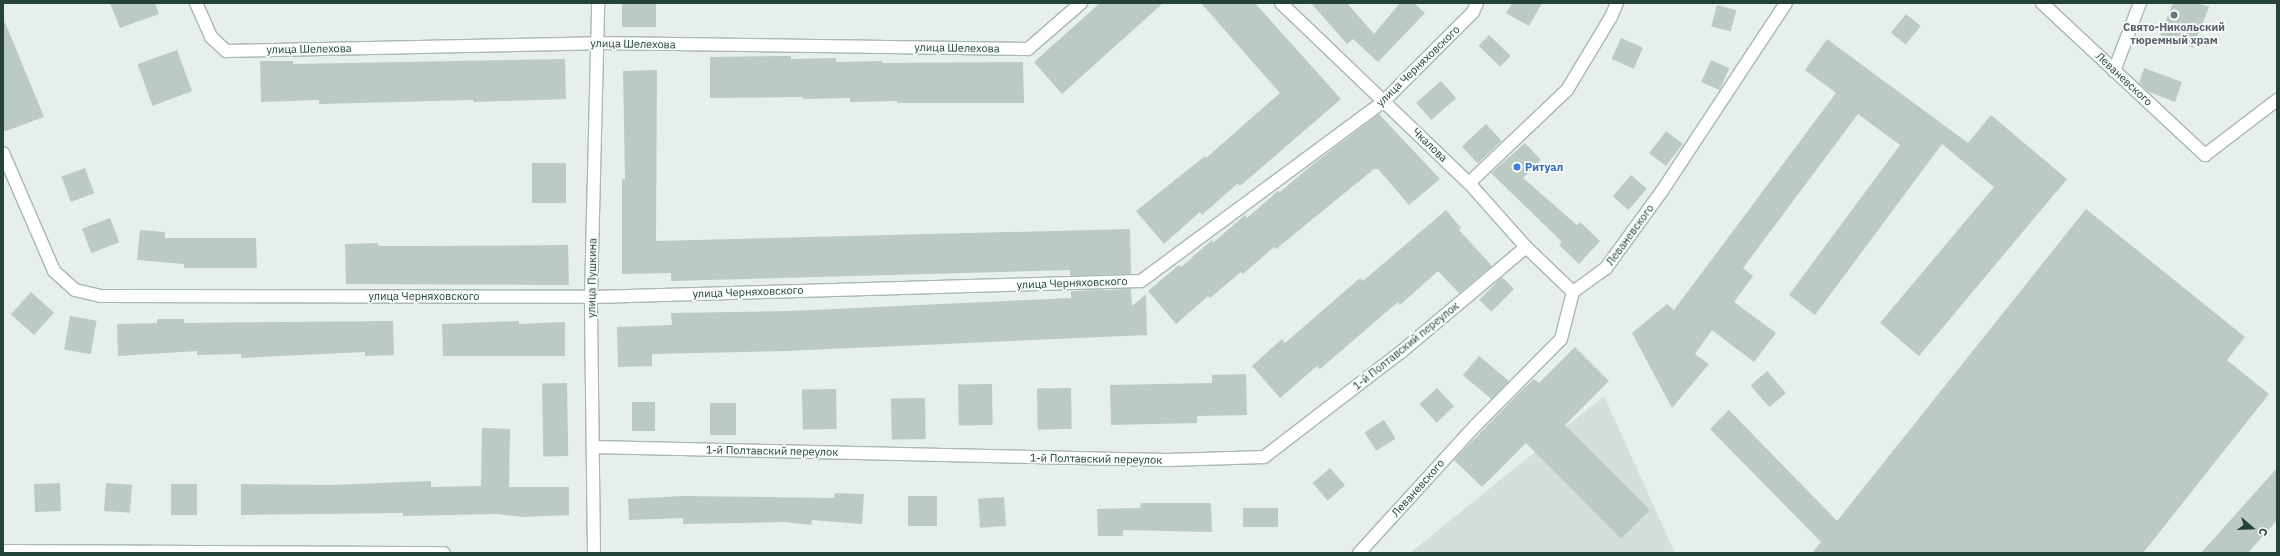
<!DOCTYPE html>
<meta charset="utf-8">
<style>
body{margin:0}
#map{position:relative;width:2280px;height:556px;overflow:hidden;background:#e6efeb;font-family:"IBM Plex Sans",sans-serif}
div>[style]{position:absolute}
.built>*{inset:0;background:#d4dfda}
.building>*{inset:0;background:#bbcac4;transform-origin:0 0}
.roads{filter:drop-shadow(1px 0 #a8b8b2) drop-shadow(-1px 0 #a8b8b2) drop-shadow(0 1px #a8b8b2) drop-shadow(0 -1px #a8b8b2)}
.minor>*{height:12px;margin:-6px;padding:0 6px;transform-origin:6px;border-radius:6px;background:#fff}
.dots>*{width:11px;height:11px;translate:-50% -50%;box-sizing:border-box;border:2px solid #f7fbf9;border-radius:50%}
span{translate:-50% -50%;white-space:nowrap;text-align:center;line-height:1.15;-webkit-text-stroke:3.5px #f7fbf9;paint-order:stroke}
.worship-label{font-size:11px;color:#5b616d;font-weight:700}
.street-label{font-size:11px;color:#24423a}
.shop-label{font-size:11px;color:#366cbe;font-weight:700}
.left{translate:0 -50%;text-align:left}
.frame{position:absolute;inset:0;border:4px solid #24423a;pointer-events:none}
.north{position:absolute;left:2232px;top:508px;width:40px;height:40px;-webkit-text-stroke:3px #f7fbf9;paint-order:stroke;rotate:109deg;font-size:11px;font-weight:700;line-height:16px;text-align:center;color:#24423a}
.north::after{content:'';display:block;margin:auto;width:14px;height:18px;background:#24423a;clip-path:polygon(50% 0,100% 100%,50% 72%,0 100%)}
</style>
<div id="map">
<div class="built">
<div style="clip-path:polygon(1604px 396px,1675px 553px,1410px 553px)"></div>
</div>
<div class="building">
<div style="clip-path:polygon(110px 3px,155px 3px,159px 14px,120px 28px)"></div>
<div style="left:622px;top:3px;width:34px;height:24px"></div>
<div style="clip-path:polygon(1100px 3px,1163px 3px,1062px 94px,1034px 62px)"></div>
<div style="clip-path:polygon(1201px 3px,1255px 3px,1341px 99px,1240px 186px,1238px 183px,1202px 215px,1200px 212px,1164px 244px,1136px 211px,1205px 156px,1206px 158px,1280px 93px)"></div>
<div style="clip-path:polygon(1311px 3px,1347px 3px,1374px 34px,1400px 3px,1414px 3px,1425px 13px,1378px 62px,1353px 39px,1347px 44px)"></div>
<div style="clip-path:polygon(1512px 3px,1542px 3px,1529px 26px,1506px 13px)"></div>
<div style="clip-path:polygon(2173px 3px,2197px 3px,2209px 7px,2193px 48px,2160px 35px)"></div>
<div style="left:1717px;top:5px;width:20px;height:22px;rotate:15deg"></div>
<div style="left:1906px;top:14px;width:19px;height:24px;rotate:39deg"></div>
<div style="clip-path:polygon(4px 20px,44px 117px,3px 132px,3px 21px)"></div>
<div style="left:1489px;top:35px;width:30px;height:15px;rotate:44deg"></div>
<div style="left:1621px;top:38px;width:24px;height:23px;rotate:24deg"></div>
<div style="clip-path:polygon(1827px 39px,1968px 143px,1991px 115px,2067px 179px,1919px 356px,1880px 323px,1994px 187px,1942px 144px,1815px 315px,1789px 295px,1900px 145px,1858px 114px,1743px 268px,1753px 276px,1734px 302px,1776px 333px,1754px 362px,1712px 330px,1695px 354px,1709px 364px,1672px 408px,1632px 333px,1667px 304px,1674px 310px,1836px 93px,1805px 70px)"></div>
<div style="left:177px;top:50px;width:44px;height:42px;rotate:70deg"></div>
<div style="clip-path:polygon(791px 56px,791px 59px,836px 58px,836px 62px,882px 61px,882px 63px,1023px 62px,1024px 103px,897px 103px,897px 101px,850px 102px,850px 98px,803px 99px,803px 97px,710px 98px,710px 57px)"></div>
<div style="clip-path:polygon(565px 59px,566px 99px,474px 102px,473px 100px,319px 104px,319px 100px,261px 102px,260px 61px,293px 61px,293px 64px)"></div>
<div style="left:1711px;top:60px;width:20px;height:24px;rotate:24deg"></div>
<div style="clip-path:polygon(2144px 68px,2182px 82px,2175px 102px,2149px 92px,2139px 83px)"></div>
<div style="clip-path:polygon(657px 70px,656px 241px,1130px 229px,1131px 274px,1070px 276px,1070px 270px,671px 281px,671px 273px,622px 274px,622px 179px,625px 179px,623px 71px)"></div>
<div style="left:1441px;top:81px;width:23px;height:33px;rotate:49deg"></div>
<div style="clip-path:polygon(1379px 114px,1440px 179px,1409px 205px,1378px 169px,1374px 169px,1276px 249px,1274px 247px,1243px 274px,1241px 272px,1210px 298px,1208px 296px,1176px 324px,1148px 291px,1179px 265px,1181px 267px,1212px 240px,1214px 242px,1245px 215px,1247px 218px,1278px 191px,1280px 192px,1312px 165px)"></div>
<div style="left:1486px;top:124px;width:23px;height:33px;rotate:47deg"></div>
<div style="left:1666px;top:131px;width:21px;height:28px;rotate:37deg"></div>
<div style="clip-path:polygon(1525px 143px,1541px 160px,1523px 178px,1577px 225px,1580px 222px,1600px 241px,1579px 264px,1559px 245px,1562px 242px,1491px 173px)"></div>
<div style="left:566px;top:163px;width:40px;height:34px;rotate:90deg"></div>
<div style="left:85px;top:168px;width:27px;height:25px;rotate:70deg"></div>
<div style="left:1631px;top:175px;width:21px;height:28px;rotate:41deg"></div>
<div style="clip-path:polygon(2086px 209px,2245px 337px,2227px 360px,2269px 394px,2143px 553px,1812px 553px,1821px 542px,1710px 429px,1729px 410px,1837px 521px)"></div>
<div style="clip-path:polygon(1446px 210px,1461px 228px,1459px 230px,1492px 266px,1459px 293px,1438px 271px,1400px 305px,1398px 302px,1320px 369px,1317px 366px,1280px 398px,1252px 366px,1282px 339px,1285px 343px,1360px 278px,1363px 281px)"></div>
<div style="left:110px;top:218px;width:26px;height:30px;rotate:69deg"></div>
<div style="clip-path:polygon(140px 230px,165px 232px,165px 238px,256px 238px,257px 268px,184px 268px,184px 264px,137px 260px)"></div>
<div style="clip-path:polygon(378px 243px,378px 246px,425px 246px,568px 245px,569px 285px,346px 284px,345px 244px)"></div>
<div style="left:1502px;top:277px;width:17px;height:32px;rotate:45deg"></div>
<div style="clip-path:polygon(1131px 289px,1132px 306px,1146px 294px,1147px 335px,785px 351px,652px 354px,652px 366px,618px 367px,617px 327px,672px 325px,671px 313px,789px 311px,1071px 298px,1071px 291px)"></div>
<div style="left:31px;top:292px;width:31px;height:30px;rotate:42deg"></div>
<div style="left:70px;top:316px;width:27px;height:34px;rotate:10deg"></div>
<div style="clip-path:polygon(157px 319px,184px 319px,184px 323px,393px 321px,394px 355px,365px 356px,365px 352px,241px 358px,241px 354px,197px 355px,197px 351px,118px 356px,117px 324px,157px 323px)"></div>
<div style="clip-path:polygon(519px 321px,519px 324px,565px 322px,565px 356px,443px 356px,442px 324px)"></div>
<div style="clip-path:polygon(1575px 347px,1609px 381px,1565px 425px,1650px 510px,1621px 539px,1526px 443px,1482px 487px,1454px 460px,1521px 391px,1534px 379px,1539px 383px)"></div>
<div style="left:1479px;top:356px;width:39px;height:25px;rotate:40deg"></div>
<div style="left:1767px;top:371px;width:29px;height:22px;rotate:49deg"></div>
<div style="clip-path:polygon(1246px 374px,1247px 415px,1197px 416px,1197px 423px,1111px 425px,1110px 385px,1212px 383px,1212px 375px)"></div>
<div style="left:567px;top:383px;width:73px;height:25px;rotate:89deg"></div>
<div style="left:992px;top:384px;width:41px;height:34px;rotate:89deg"></div>
<div style="left:1071px;top:388px;width:41px;height:34px;rotate:89deg"></div>
<div style="left:1437px;top:388px;width:25px;height:24px;rotate:47deg"></div>
<div style="left:836px;top:389px;width:40px;height:34px;rotate:89deg"></div>
<div style="left:925px;top:398px;width:41px;height:34px;rotate:89deg"></div>
<div style="left:632px;top:402px;width:23px;height:29px"></div>
<div style="left:710px;top:403px;width:26px;height:32px"></div>
<div style="left:1384px;top:420px;width:22px;height:23px;rotate:58deg"></div>
<div style="clip-path:polygon(482px 428px,510px 429px,509px 487px,569px 487px,569px 515px,522px 517px,497px 514px,403px 516px,403px 513px,241px 515px,241px 484px,330px 485px,431px 481px,431px 487px,481px 486px)"></div>
<div style="left:1330px;top:468px;width:23px;height:23px;rotate:49deg"></div>
<div style="clip-path:polygon(2277px 468px,2277px 520px,2248px 553px,2201px 553px)"></div>
<div style="left:60px;top:483px;width:28px;height:26px;rotate:88deg"></div>
<div style="left:106px;top:483px;width:26px;height:28px;rotate:4deg"></div>
<div style="left:171px;top:484px;width:26px;height:31px"></div>
<div style="clip-path:polygon(835px 493px,864px 494px,862px 524px,812px 520px,811px 525px,785px 522px,683px 524px,683px 518px,629px 520px,628px 499px,683px 496px,834px 498px)"></div>
<div style="left:908px;top:496px;width:29px;height:30px"></div>
<div style="left:1004px;top:497px;width:29px;height:26px;rotate:86deg"></div>
<div style="clip-path:polygon(1141px 503px,1211px 503px,1212px 532px,1123px 530px,1123px 536px,1098px 536px,1097px 509px,1140px 508px)"></div>
<div style="left:1243px;top:508px;width:35px;height:19px"></div>
</div>
<div class="roads">
<div class="minor">
<div style="left:196px;top:3px;width:37px;rotate:66deg"></div>
<div style="left:211px;top:37px;width:21px;rotate:43deg"></div>
<div style="left:226px;top:51px;width:373px;rotate:-1.2deg"></div>
<div style="left:599px;top:43px;width:429px;rotate:0.8deg"></div>
<div style="left:1028px;top:49px;width:70px;rotate:-41deg"></div>
<div style="left:1281px;top:3px;width:260px;rotate:43.8deg"></div>
<div style="left:1469px;top:183px;width:86px;rotate:48.3deg"></div>
<div style="left:1526px;top:247px;width:65px;rotate:43.8deg"></div>
<div style="left:2042px;top:3px;width:223px;rotate:43deg"></div>
<div style="left:2205px;top:155px;width:91px;rotate:-37.4deg"></div>
<div style="left:2114px;top:71px;width:73px;rotate:-69.1deg"></div>
<div style="left:3px;top:153px;width:129px;rotate:66.6deg"></div>
<div style="left:54px;top:271px;width:28px;rotate:42deg"></div>
<div style="left:75px;top:290px;width:26px;rotate:13deg"></div>
<div style="left:100px;top:296px;width:491px;rotate:0.1deg"></div>
<div style="left:591px;top:297px;width:550px;rotate:-1.67deg"></div>
<div style="left:1141px;top:281px;width:302px;rotate:-36.5deg"></div>
<div style="left:1384px;top:101px;width:126px;rotate:-45deg"></div>
<div style="left:1473px;top:12px;width:10px;rotate:-66deg"></div>
<div style="left:1469px;top:183px;width:135px;rotate:-43.5deg"></div>
<div style="left:1567px;top:90px;width:85px;rotate:-58.9deg"></div>
<div style="left:1611px;top:17px;width:15px;rotate:-67deg"></div>
<div style="left:593px;top:447px;width:575px;rotate:1.3deg"></div>
<div style="left:1168px;top:460px;width:96px;rotate:-1.8deg"></div>
<div style="left:1264px;top:457px;width:173px;rotate:-37.5deg"></div>
<div style="left:1401px;top:352px;width:163px;rotate:-40deg"></div>
<div style="left:3px;top:551px;width:441px;rotate:0.3deg"></div>
<div style="left:594px;top:553px;width:256px;rotate:-90.7deg"></div>
<div style="left:591px;top:297px;width:294px;rotate:-88.6deg"></div>
<div style="left:1359px;top:553px;width:172px;rotate:-47.6deg"></div>
<div style="left:1475px;top:426px;width:122px;rotate:-45.3deg"></div>
<div style="left:1561px;top:339px;width:49px;rotate:-75.7deg"></div>
<div style="left:1573px;top:292px;width:41px;rotate:-36deg"></div>
<div style="left:1606px;top:268px;width:95px;rotate:-54deg"></div>
<div style="left:1662px;top:191px;width:225px;rotate:-56.6deg"></div>
</div>
</div>
<div class="dots">
<div style="left:2174px;top:15px;background:#6b7280"></div>
<div style="left:1517px;top:167px;background:#3f7fe0"></div>
</div>
<div class="worship-label">
<span style="left:2174px;top:34px">Свято-Никольский<br>тюремный храм</span>
</div>
<div class="street-label">
<span style="left:633px;top:44px;rotate:1deg">улица Шелехова</span>
<span style="left:957px;top:48px;rotate:1deg">улица Шелехова</span>
<span style="left:309px;top:49px;rotate:-1deg">улица Шелехова</span>
<span style="left:1418px;top:66px;rotate:-44deg">улица Черняховского</span>
<span style="left:2124px;top:79px;rotate:43deg">Леваневского</span>
<span style="left:1430px;top:145px;rotate:44deg">Чкалова</span>
<span style="left:1630px;top:235px;rotate:-54deg">Леваневского</span>
<span style="left:592px;top:278px;rotate:-89deg">улица Пушкина</span>
<span style="left:1072px;top:283px;rotate:-2deg">улица Черняховского</span>
<span style="left:748px;top:292px;rotate:-2deg">улица Черняховского</span>
<span style="left:424px;top:296px">улица Черняховского</span>
<span style="left:1406px;top:346px;rotate:-39deg">1-й Полтавский переулок</span>
<span style="left:772px;top:451px;rotate:1deg">1-й Полтавский переулок</span>
<span style="left:1096px;top:459px;rotate:1deg">1-й Полтавский переулок</span>
<span style="left:1418px;top:488px;rotate:-48deg">Леваневского</span>
</div>
<div class="shop-label">
<span class="left" style="left:1525px;top:167px">Ритуал</span>
</div>
<div class="frame"></div>
<div class="north">С</div>
</div>
